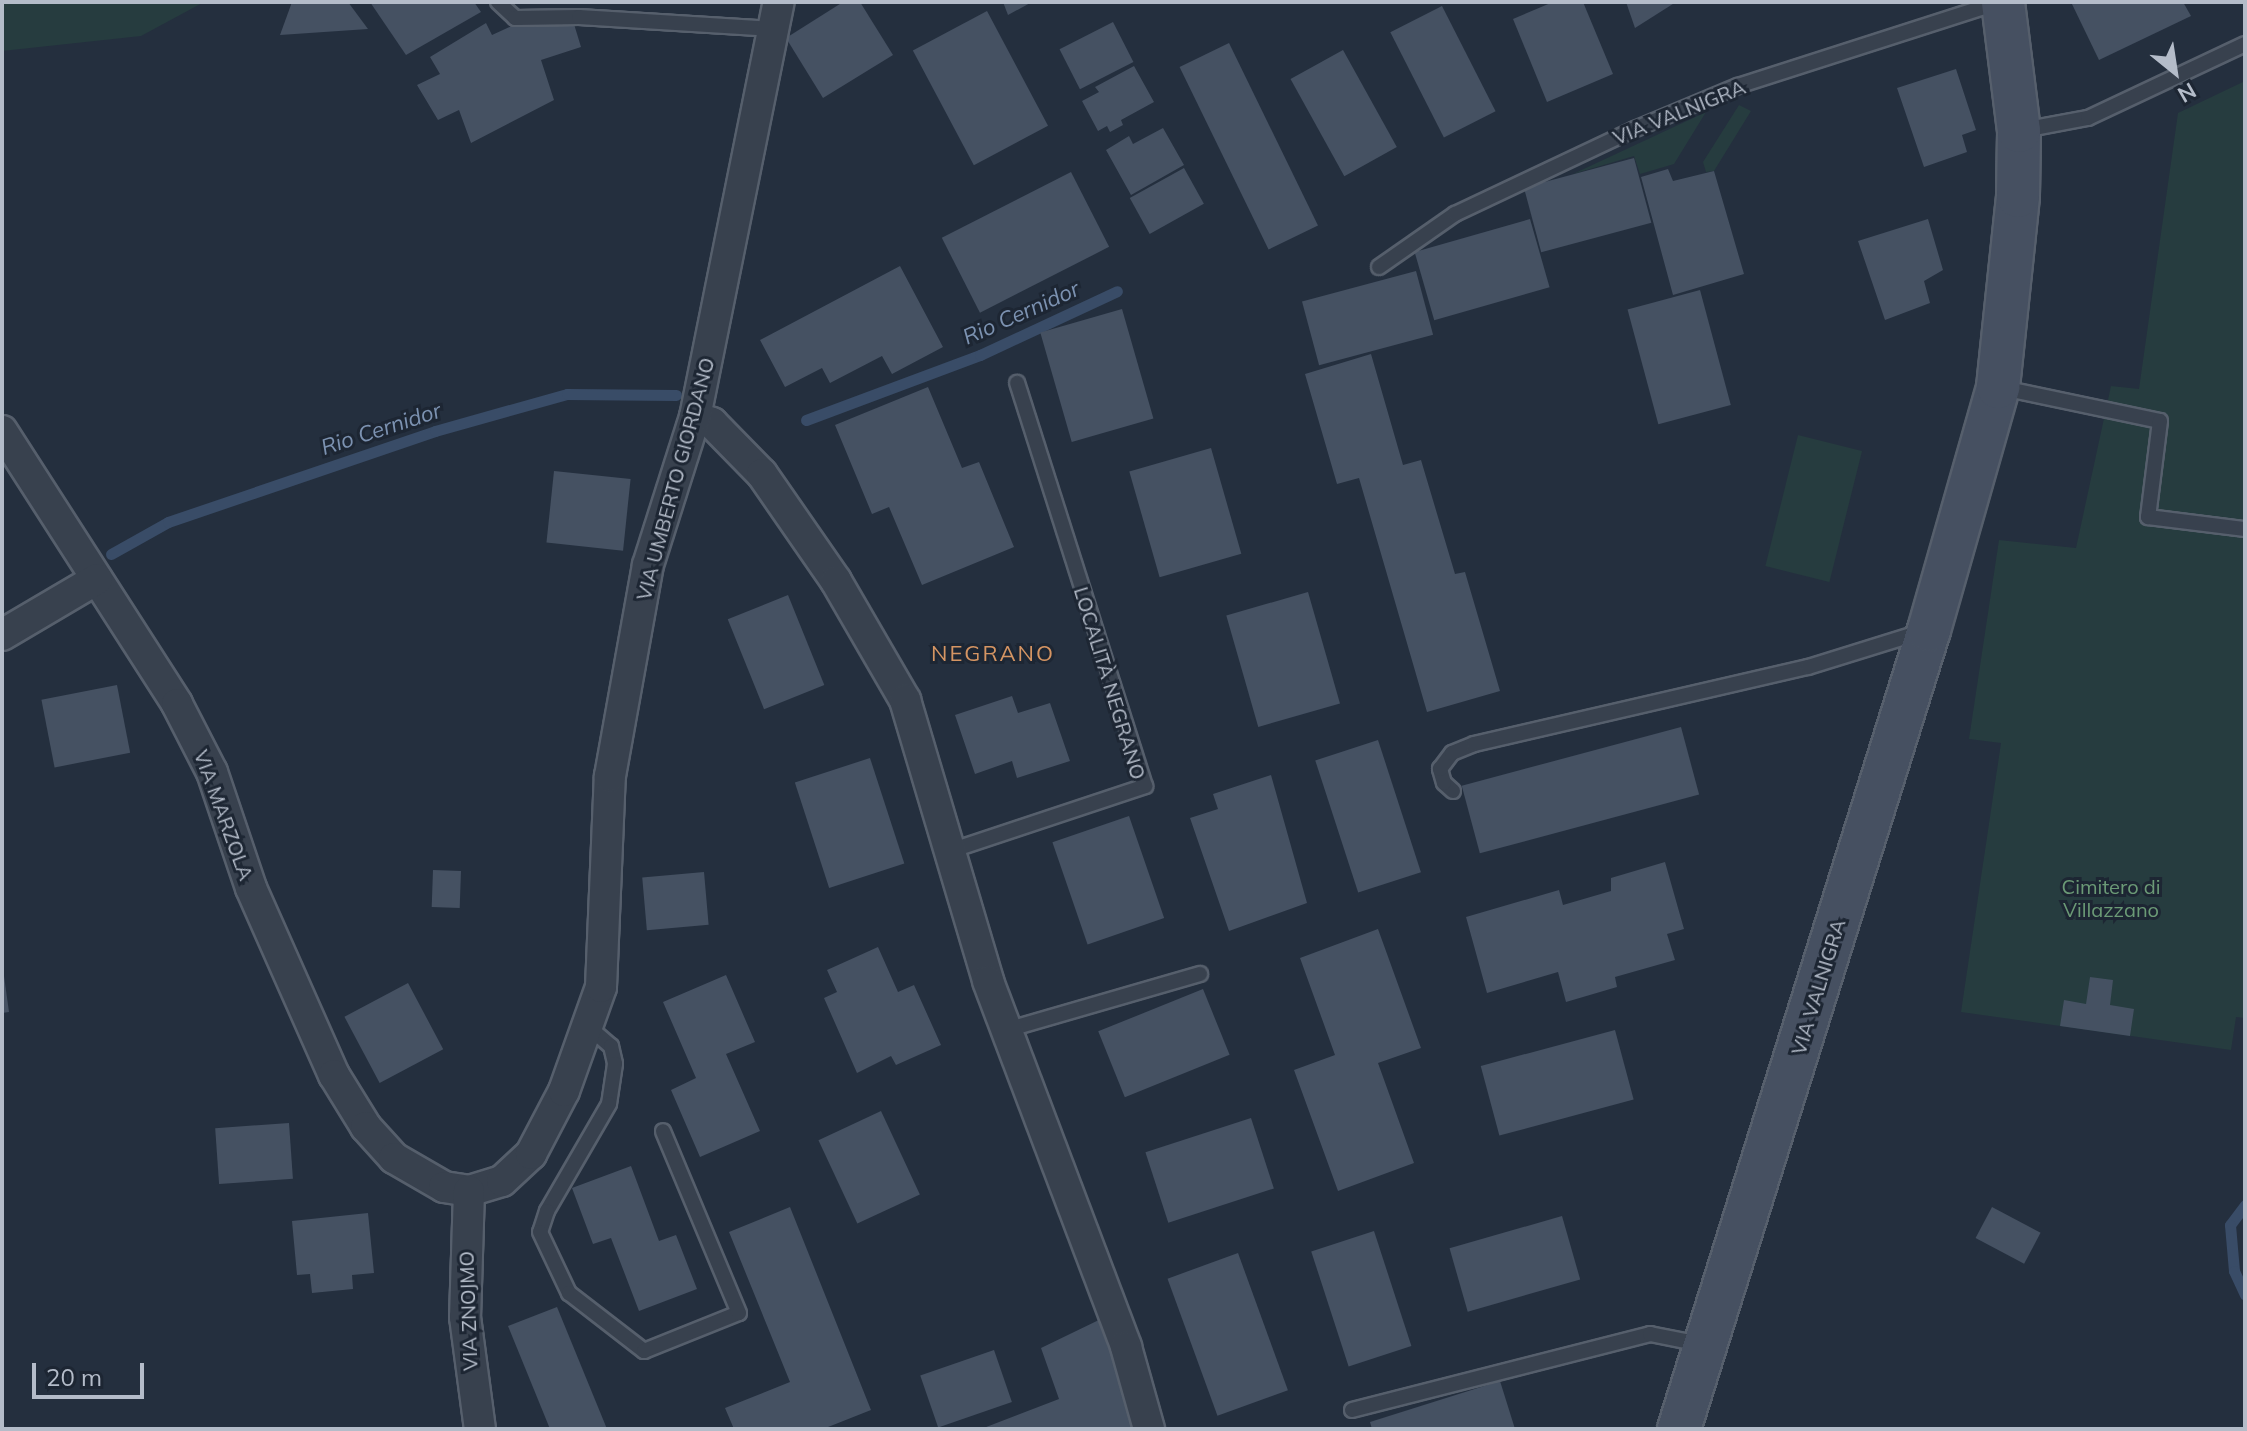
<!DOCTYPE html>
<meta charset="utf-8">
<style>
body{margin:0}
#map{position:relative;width:2247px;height:1431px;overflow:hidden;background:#242f3e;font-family:Mulish,sans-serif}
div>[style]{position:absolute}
.green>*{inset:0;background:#263c3f;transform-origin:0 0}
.stream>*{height:11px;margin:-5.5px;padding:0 5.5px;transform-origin:5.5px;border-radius:5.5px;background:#394c67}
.building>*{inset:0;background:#455162;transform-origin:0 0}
.roads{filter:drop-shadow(2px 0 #565f6c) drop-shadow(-2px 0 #565f6c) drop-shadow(0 2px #565f6c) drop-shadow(0 -2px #565f6c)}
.service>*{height:14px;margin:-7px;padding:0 7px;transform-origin:7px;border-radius:7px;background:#38414e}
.minor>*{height:30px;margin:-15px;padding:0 15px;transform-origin:15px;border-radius:15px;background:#38414e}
.secondary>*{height:42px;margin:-21px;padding:0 21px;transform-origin:21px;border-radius:21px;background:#465061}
span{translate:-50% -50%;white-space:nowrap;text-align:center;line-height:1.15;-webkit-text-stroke:6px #1d2633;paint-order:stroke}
.street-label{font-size:20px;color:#b4bcc9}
.park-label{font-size:20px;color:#6b9a76}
.water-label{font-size:22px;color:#7c92b1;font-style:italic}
.neighbourhood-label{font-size:22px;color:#d59563;letter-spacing:2px}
.frame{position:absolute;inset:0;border:4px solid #b4bcc9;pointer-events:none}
.north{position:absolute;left:2135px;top:32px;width:80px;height:80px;-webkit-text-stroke:6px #1d2633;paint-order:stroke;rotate:150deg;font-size:22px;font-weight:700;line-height:32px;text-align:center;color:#b4bcc9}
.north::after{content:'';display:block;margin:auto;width:28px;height:36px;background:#b4bcc9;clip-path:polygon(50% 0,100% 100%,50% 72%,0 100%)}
.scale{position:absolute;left:32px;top:1363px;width:112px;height:36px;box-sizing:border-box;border:4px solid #b4bcc9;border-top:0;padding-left:10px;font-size:24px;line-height:28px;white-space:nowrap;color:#b4bcc9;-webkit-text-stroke:6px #1d2633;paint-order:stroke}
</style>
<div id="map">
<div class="green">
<div style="clip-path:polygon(2px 2px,204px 2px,141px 36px,2px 51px)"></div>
<div style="clip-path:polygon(2245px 81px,2245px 1018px,2236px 1017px,2231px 1050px,1961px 1012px,2001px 743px,1969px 739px,1999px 540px,2076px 548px,2111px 386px,2139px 389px,2178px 113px)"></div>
<div style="clip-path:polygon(1739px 105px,1751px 111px,1714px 171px,1706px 172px,1703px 162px)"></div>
<div style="clip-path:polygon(1706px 112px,1674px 164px,1640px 174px,1634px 156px,1573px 174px)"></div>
<div style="left:1798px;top:435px;width:66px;height:135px;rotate:14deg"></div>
</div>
<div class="stream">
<div style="left:806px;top:420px;width:186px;rotate:-20.5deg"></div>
<div style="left:980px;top:355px;width:151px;rotate:-25deg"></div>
<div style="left:111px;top:554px;width:65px;rotate:-29.3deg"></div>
<div style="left:168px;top:522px;width:282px;rotate:-18.8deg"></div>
<div style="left:435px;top:431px;width:137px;rotate:-15.7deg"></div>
<div style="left:567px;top:394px;width:109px;rotate:0.5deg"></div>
<div style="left:2245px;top:1205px;width:25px;rotate:127deg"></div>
<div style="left:2230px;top:1225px;width:46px;rotate:85deg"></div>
<div style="left:2234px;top:1271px;width:26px;rotate:65deg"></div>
</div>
<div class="building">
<div style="clip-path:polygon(292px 2px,348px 2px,368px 29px,280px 35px)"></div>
<div style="clip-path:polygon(370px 2px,474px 2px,481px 12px,406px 55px)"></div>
<div style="clip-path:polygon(843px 2px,860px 2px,893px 55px,823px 98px,786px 38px)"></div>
<div style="clip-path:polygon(1003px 2px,1032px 2px,1008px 15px)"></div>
<div style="clip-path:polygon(1553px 2px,1583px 2px,1613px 74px,1547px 102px,1513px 19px)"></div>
<div style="clip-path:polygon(1626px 2px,1676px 2px,1635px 28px)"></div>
<div style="clip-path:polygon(2071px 2px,2183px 2px,2191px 16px,2099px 60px)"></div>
<div style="left:1442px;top:6px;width:118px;height:58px;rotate:63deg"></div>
<div style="left:987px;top:11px;width:130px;height:84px;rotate:62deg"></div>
<div style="left:1113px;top:22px;width:45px;height:60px;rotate:63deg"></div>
<div style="clip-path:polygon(486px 23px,492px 35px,516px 24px,574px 24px,581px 47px,541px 60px,554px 100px,471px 143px,459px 110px,438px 120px,417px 85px,440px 74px,430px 57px)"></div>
<div style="left:1229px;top:43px;width:203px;height:55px;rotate:64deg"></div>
<div style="left:1343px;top:50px;width:111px;height:60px;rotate:61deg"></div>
<div style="clip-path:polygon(1134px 66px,1154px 102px,1121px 120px,1123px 125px,1110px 132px,1107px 126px,1098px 131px,1082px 101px,1099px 92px,1095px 87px)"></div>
<div style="clip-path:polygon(1956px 69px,1976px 130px,1962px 135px,1967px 152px,1924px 167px,1897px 88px)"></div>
<div style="clip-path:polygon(1163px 128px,1184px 165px,1131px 195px,1106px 150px,1129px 136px,1133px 144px)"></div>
<div style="left:1634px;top:158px;width:67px;height:114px;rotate:75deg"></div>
<div style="left:1184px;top:168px;width:41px;height:62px;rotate:61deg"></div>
<div style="clip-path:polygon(1668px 169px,1673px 181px,1714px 171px,1744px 274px,1673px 295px,1641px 177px)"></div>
<div style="left:1071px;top:172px;width:84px;height:145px;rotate:63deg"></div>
<div style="left:1530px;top:219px;width:71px;height:120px;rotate:74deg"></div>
<div style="clip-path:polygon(1928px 219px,1943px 270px,1924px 281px,1930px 303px,1885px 320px,1858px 241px)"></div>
<div style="clip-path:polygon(900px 266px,943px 347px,892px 374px,882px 356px,830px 383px,822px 368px,785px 387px,760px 340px)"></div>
<div style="left:1416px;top:271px;width:66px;height:118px;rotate:75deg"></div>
<div style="left:1700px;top:290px;width:119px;height:75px;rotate:75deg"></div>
<div style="left:1122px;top:309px;width:114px;height:85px;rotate:74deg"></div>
<div style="clip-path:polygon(1371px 354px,1403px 465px,1421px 460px,1455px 574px,1465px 572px,1500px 691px,1427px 712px,1359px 478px,1337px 484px,1305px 374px)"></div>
<div style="clip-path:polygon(928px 387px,962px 468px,979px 462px,1014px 547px,922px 585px,889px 507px,872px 514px,835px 425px)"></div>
<div style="left:1211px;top:448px;width:110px;height:85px;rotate:74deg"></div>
<div style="left:554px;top:471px;width:77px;height:72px;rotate:6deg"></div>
<div style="left:1308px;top:592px;width:116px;height:85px;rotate:74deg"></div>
<div style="left:788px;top:595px;width:97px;height:65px;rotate:68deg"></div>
<div style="left:117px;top:685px;width:69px;height:77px;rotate:79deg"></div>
<div style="clip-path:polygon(1012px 696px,1018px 713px,1050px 703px,1070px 761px,1017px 778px,1012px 761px,975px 774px,955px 715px)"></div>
<div style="left:1681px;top:727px;width:70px;height:227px;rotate:75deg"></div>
<div style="left:1378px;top:740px;width:139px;height:66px;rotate:72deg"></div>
<div style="left:870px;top:758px;width:111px;height:79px;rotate:72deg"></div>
<div style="clip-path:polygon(1271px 775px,1307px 903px,1229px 931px,1190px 818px,1218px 809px,1213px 794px)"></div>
<div style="left:1129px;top:816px;width:108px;height:81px;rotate:71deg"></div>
<div style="clip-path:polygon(1665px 862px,1684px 929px,1667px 934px,1675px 960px,1615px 977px,1617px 987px,1566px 1002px,1558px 972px,1487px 993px,1466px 917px,1559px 890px,1563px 905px,1611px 891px,1611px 878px)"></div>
<div style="left:433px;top:870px;width:28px;height:37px;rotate:2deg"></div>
<div style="left:704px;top:872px;width:53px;height:62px;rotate:85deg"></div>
<div style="clip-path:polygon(1378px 929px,1421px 1048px,1378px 1063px,1414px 1163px,1338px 1191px,1294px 1070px,1335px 1055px,1300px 958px)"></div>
<div style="clip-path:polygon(878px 947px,898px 992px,914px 985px,941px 1045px,896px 1065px,891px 1056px,857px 1073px,824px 998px,837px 992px,827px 970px)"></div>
<div style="clip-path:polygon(726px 975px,755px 1042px,726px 1054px,760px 1131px,700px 1157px,671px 1090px,696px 1078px,663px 1002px)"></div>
<div style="clip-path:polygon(4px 976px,9px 1012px,2px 1013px,2px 977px)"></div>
<div style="clip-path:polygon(2090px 977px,2113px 980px,2110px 1005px,2134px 1009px,2130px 1036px,2060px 1026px,2064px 1000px,2086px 1004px)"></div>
<div style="left:408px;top:983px;width:75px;height:72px;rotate:62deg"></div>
<div style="left:1203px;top:989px;width:71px;height:113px;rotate:68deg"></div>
<div style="left:1615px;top:1030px;width:72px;height:139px;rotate:75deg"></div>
<div style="left:881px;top:1111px;width:92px;height:69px;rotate:65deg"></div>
<div style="left:1251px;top:1118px;width:74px;height:111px;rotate:72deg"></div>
<div style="left:289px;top:1123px;width:56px;height:74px;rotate:86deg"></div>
<div style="clip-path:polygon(631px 1166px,659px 1241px,676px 1235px,697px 1289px,639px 1311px,611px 1238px,593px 1244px,572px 1188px)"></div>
<div style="clip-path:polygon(790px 1207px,871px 1410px,823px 1429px,734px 1429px,725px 1408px,790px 1382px,729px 1232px)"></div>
<div style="left:1992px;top:1207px;width:55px;height:35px;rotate:28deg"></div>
<div style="clip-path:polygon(368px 1213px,374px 1273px,352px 1275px,353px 1289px,312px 1293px,310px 1274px,297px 1275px,292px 1221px)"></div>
<div style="left:1562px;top:1216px;width:66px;height:117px;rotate:74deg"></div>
<div style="left:1374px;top:1231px;width:121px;height:66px;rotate:72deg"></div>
<div style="left:1238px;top:1253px;width:146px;height:75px;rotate:70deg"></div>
<div style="clip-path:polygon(557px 1307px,607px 1429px,550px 1429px,508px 1326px)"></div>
<div style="clip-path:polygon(1103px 1318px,1141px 1424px,1133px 1429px,981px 1429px,1059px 1399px,1041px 1348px)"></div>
<div style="left:994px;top:1350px;width:55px;height:78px;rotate:71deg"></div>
<div style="clip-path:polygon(1500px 1381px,1515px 1429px,1372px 1429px,1370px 1422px)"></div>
</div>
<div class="roads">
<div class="service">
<div style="left:498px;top:2px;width:23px;rotate:43deg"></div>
<div style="left:515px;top:18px;width:64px;rotate:-0.9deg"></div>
<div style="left:579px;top:17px;width:195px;rotate:3.5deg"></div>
<div style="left:2023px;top:130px;width:66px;rotate:-10.5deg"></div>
<div style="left:2088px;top:118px;width:174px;rotate:-25.2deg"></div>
<div style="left:1379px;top:267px;width:93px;rotate:-34.9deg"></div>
<div style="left:1455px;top:214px;width:199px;rotate:-25.3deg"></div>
<div style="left:1635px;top:129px;width:112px;rotate:-22.7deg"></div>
<div style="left:1738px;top:86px;width:275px;rotate:-17.8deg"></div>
<div style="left:2003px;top:388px;width:160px;rotate:11.9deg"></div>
<div style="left:2160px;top:421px;width:97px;rotate:97.1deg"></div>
<div style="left:2148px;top:517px;width:98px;rotate:7.1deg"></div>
<div style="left:1453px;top:791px;width:12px;rotate:-138deg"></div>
<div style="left:1444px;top:783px;width:15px;rotate:-106deg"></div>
<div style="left:1440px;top:769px;width:20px;rotate:-53deg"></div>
<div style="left:1452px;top:753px;width:24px;rotate:-22deg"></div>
<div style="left:1474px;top:744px;width:343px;rotate:-13deg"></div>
<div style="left:1808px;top:667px;width:118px;rotate:-17.2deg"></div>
<div style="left:947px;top:852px;width:209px;rotate:-18.4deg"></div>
<div style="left:1145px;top:786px;width:423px;rotate:-107.6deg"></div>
<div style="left:590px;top:1028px;width:28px;rotate:41deg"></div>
<div style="left:611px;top:1046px;width:18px;rotate:77deg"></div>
<div style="left:615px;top:1064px;width:40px;rotate:98.5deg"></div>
<div style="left:609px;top:1104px;width:124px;rotate:120.1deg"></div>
<div style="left:547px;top:1211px;width:22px;rotate:108deg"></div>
<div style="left:540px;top:1232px;width:68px;rotate:64.6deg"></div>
<div style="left:569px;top:1293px;width:95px;rotate:37.7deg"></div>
<div style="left:644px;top:1351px;width:102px;rotate:-21.8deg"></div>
<div style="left:739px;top:1313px;width:197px;rotate:-112.7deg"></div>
<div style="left:1006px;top:1030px;width:202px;rotate:-16.1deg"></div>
<div style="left:1352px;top:1410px;width:308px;rotate:-14.3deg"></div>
<div style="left:1650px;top:1334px;width:52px;rotate:11.1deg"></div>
</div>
<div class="minor">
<div style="left:695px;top:417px;width:18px;rotate:19deg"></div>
<div style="left:712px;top:423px;width:71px;rotate:45.6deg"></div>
<div style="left:762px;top:474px;width:130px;rotate:55.3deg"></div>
<div style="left:836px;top:581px;width:138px;rotate:59.9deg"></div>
<div style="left:905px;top:700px;width:293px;rotate:73.5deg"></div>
<div style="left:988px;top:981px;width:391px;rotate:69.3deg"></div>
<div style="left:1126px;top:1347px;width:85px;rotate:74.3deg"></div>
<div style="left:2px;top:431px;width:324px;rotate:57.3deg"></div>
<div style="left:177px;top:704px;width:76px;rotate:62.8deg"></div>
<div style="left:212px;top:772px;width:122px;rotate:71.4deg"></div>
<div style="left:251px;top:888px;width:205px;rotate:66.1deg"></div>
<div style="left:334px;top:1075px;width:61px;rotate:58.4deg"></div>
<div style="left:366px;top:1127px;width:42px;rotate:47.9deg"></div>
<div style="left:394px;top:1158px;width:58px;rotate:30.1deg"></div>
<div style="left:444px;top:1187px;width:25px;rotate:9deg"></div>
<div style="left:469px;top:1191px;width:34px;rotate:-17deg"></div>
<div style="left:502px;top:1181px;width:40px;rotate:-43deg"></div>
<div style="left:531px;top:1154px;width:71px;rotate:-62.4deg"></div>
<div style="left:564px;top:1091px;width:110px;rotate:-70.4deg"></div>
<div style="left:601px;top:987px;width:211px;rotate:-87.6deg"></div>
<div style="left:610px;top:776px;width:214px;rotate:-79.8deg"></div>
<div style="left:648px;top:565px;width:155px;rotate:-72.4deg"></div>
<div style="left:695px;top:417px;width:423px;rotate:-78.6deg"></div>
<div style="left:2px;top:635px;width:110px;rotate:-30.5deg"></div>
<div style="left:469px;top:1191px;width:126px;rotate:91.8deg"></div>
<div style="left:465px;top:1317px;width:113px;rotate:82.4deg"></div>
</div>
<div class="secondary">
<div style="left:1679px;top:1429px;width:837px;rotate:-72.63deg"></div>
<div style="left:1929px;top:630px;width:253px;rotate:-74.1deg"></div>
<div style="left:1998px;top:387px;width:192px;rotate:-84deg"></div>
<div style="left:2018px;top:196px;width:65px;rotate:-89.1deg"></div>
<div style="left:2019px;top:131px;width:130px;rotate:-97.1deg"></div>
</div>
</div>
<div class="street-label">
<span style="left:1679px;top:112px;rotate:-22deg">VIA VALNIGRA</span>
<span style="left:675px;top:479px;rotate:-75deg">VIA UMBERTO GIORDANO</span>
<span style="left:1110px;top:683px;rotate:73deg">LOCALITÀ NEGRANO</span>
<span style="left:224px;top:815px;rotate:70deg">VIA MARZOLA</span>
<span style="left:1818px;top:987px;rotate:-73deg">VIA VALNIGRA</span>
<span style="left:468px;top:1311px;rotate:-92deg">VIA ZNOJMO</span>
</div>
<div class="park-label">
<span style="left:2111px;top:898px">Cimitero di<br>Villazzano</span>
</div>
<div class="water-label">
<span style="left:1021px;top:313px;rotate:-24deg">Rio Cernidor</span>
<span style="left:381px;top:429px;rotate:-18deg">Rio Cernidor</span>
</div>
<div class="neighbourhood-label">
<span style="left:993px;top:654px">NEGRANO</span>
</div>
<div class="frame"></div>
<div class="north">N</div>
<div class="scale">20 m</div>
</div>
